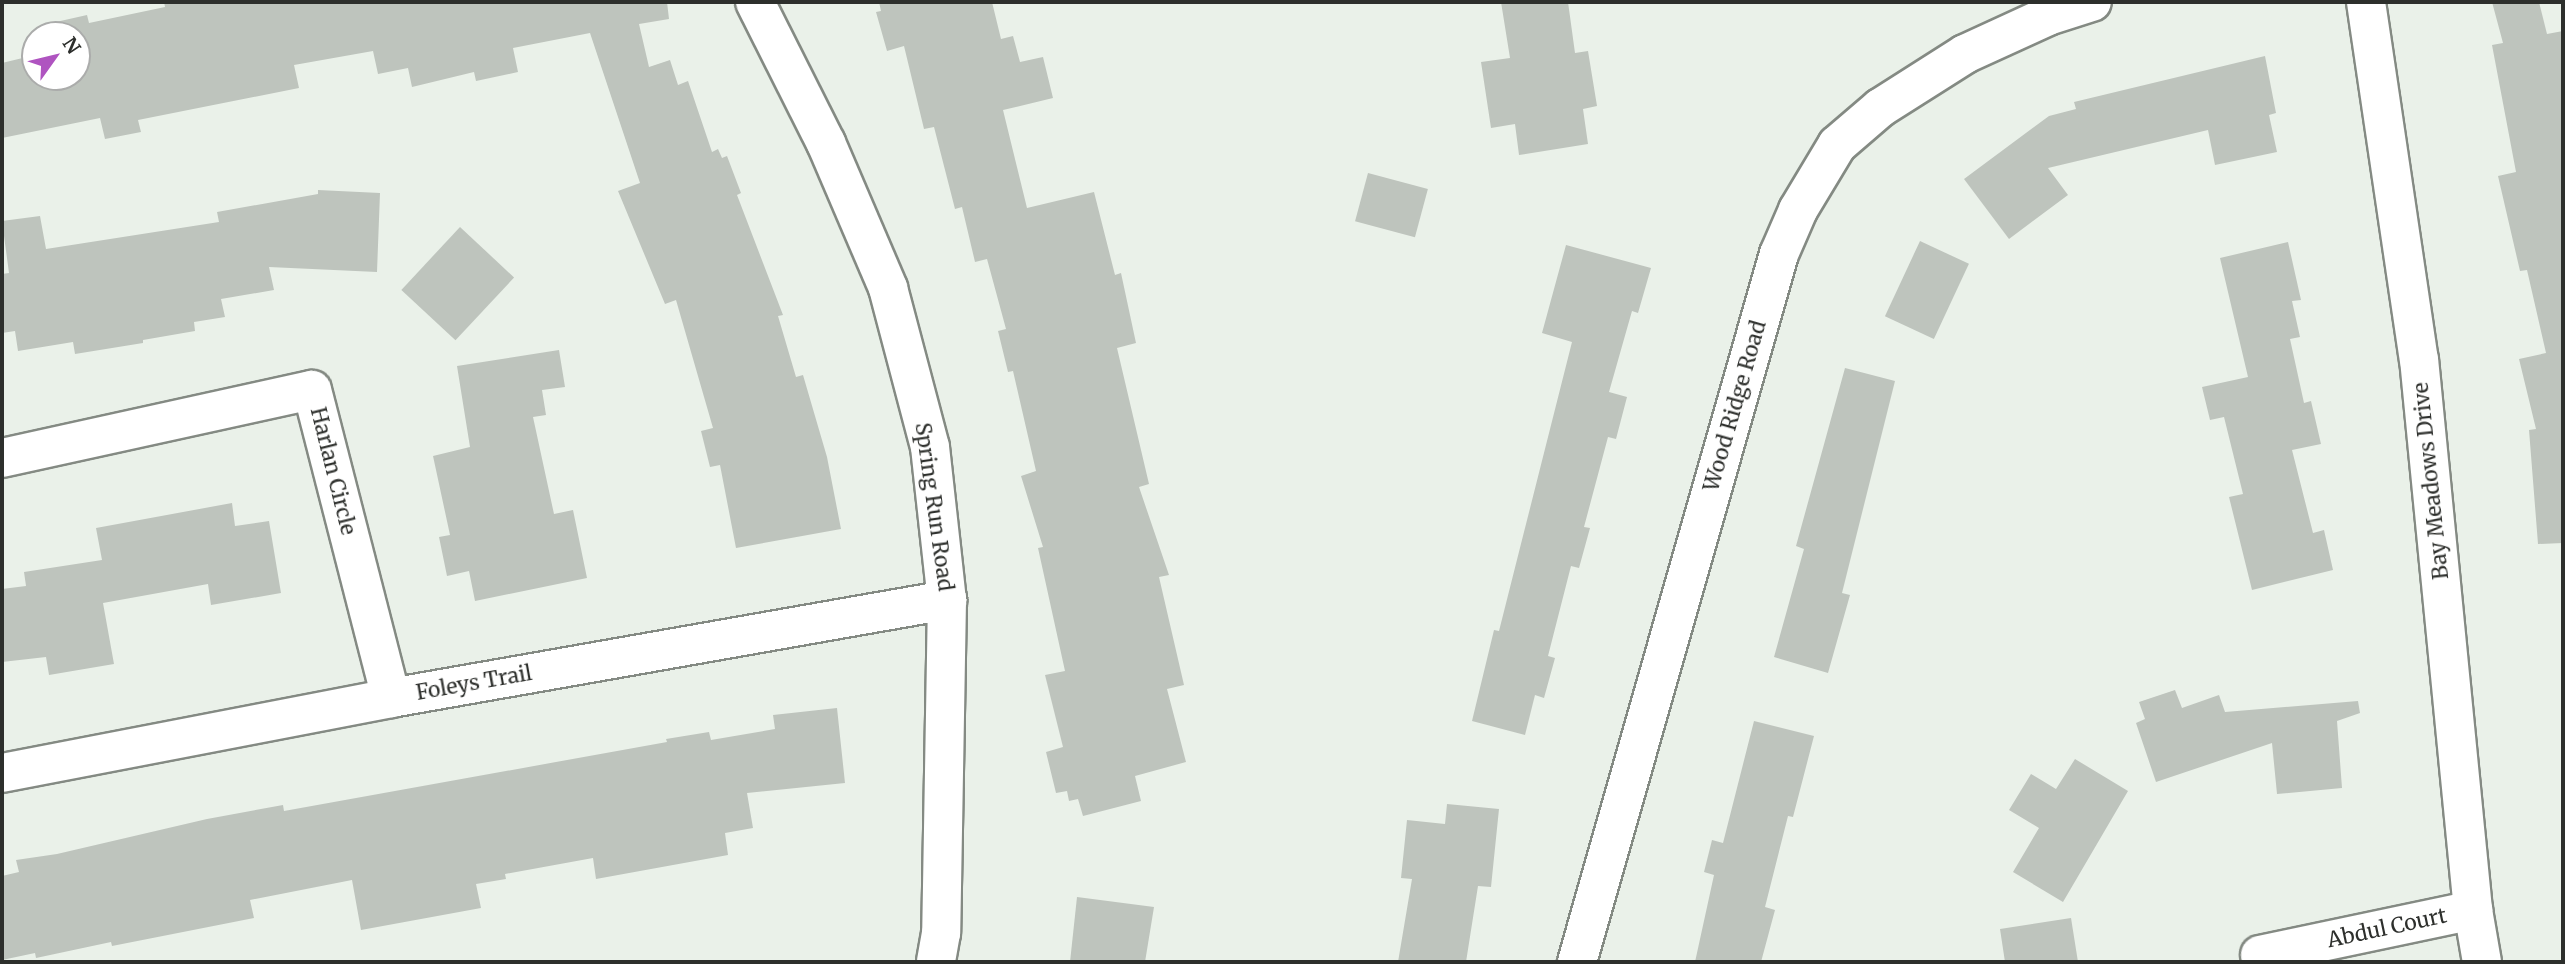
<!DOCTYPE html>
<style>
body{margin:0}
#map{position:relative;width:2565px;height:964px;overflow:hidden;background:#eaf1e9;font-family:Merriweather,serif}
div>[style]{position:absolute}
.building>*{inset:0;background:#bec4bd;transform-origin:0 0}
.roads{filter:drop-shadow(2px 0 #848a83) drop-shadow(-2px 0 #848a83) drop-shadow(0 2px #848a83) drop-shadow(0 -2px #848a83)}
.minor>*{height:38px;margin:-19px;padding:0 19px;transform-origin:19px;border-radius:19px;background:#fff}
span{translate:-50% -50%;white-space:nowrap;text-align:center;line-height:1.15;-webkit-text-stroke:5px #fff;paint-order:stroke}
.street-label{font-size:21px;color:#2d2f2c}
.frame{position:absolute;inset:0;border:4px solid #2d2f2c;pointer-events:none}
.north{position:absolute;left:21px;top:21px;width:70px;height:70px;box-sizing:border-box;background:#fff;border:2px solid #abacab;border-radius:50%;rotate:56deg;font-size:19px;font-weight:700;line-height:28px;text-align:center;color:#2d2f2c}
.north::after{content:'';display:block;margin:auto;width:24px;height:32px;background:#af54c0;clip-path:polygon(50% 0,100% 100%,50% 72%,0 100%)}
</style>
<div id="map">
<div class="building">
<div style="clip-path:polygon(164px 2px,667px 2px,669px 19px,639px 24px,649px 67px,670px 60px,678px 85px,688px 81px,712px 152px,718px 149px,722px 158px,727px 156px,741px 193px,737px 195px,783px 315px,778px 316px,796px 377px,803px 375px,827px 457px,841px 529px,736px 548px,720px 465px,710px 467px,701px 431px,713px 428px,676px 300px,665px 304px,618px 191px,640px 183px,590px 33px,513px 48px,518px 72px,476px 81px,474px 72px,412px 87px,408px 68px,378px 74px,373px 51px,294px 65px,299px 88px,138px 120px,141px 132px,105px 139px,100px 118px,2px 138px,2px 63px,35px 55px,35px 77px,77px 77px,77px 35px,50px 35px,47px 24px,87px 15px,89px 23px,165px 7px)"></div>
<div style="clip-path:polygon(879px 2px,992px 2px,1001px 39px,1013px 36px,1020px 62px,1043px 57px,1053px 98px,1003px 110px,1027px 208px,1094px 192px,1115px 275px,1121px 273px,1136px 343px,1117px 348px,1149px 484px,1139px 487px,1169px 575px,1159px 577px,1184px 685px,1167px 689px,1186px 762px,1135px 776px,1141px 801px,1083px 816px,1078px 799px,1069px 801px,1067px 791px,1056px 793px,1046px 752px,1063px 747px,1045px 675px,1065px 671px,1038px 548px,1043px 547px,1021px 476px,1036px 471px,1013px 371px,1008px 372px,998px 331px,1006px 329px,987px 259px,975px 262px,962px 207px,955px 209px,934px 127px,924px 129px,904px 46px,887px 51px,876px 12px,881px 11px)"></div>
<div style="clip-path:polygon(1501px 2px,1568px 2px,1575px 53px,1588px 51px,1597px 106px,1583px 109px,1588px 144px,1519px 155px,1515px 124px,1491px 128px,1481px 62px,1510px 58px)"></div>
<div style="clip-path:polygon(2492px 2px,2539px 2px,2547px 34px,2563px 31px,2563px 543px,2538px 544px,2529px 430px,2536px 429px,2519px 359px,2546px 353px,2527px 270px,2520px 271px,2498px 176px,2516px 172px,2492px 45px,2503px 43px)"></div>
<div style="clip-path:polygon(2265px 56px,2276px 113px,2269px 115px,2277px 152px,2215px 165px,2208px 130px,2048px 168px,2068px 195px,2009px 239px,1964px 179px,2049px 116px,2076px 109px,2074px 102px)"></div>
<div style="left:1368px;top:173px;width:62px;height:50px;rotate:15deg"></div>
<div style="clip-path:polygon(318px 190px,380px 193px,377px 272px,269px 267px,274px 290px,221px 299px,225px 317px,194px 322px,195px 331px,143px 340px,143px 343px,75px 354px,73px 342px,18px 351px,15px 331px,2px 333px,2px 274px,9px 273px,2px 221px,40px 216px,46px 249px,219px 222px,217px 212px,318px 194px)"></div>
<div style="left:460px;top:227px;width:74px;height:86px;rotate:43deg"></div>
<div style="left:1920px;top:241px;width:54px;height:83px;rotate:25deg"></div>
<div style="clip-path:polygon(2288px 242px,2301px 300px,2292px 301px,2300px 337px,2290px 339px,2304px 403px,2311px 401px,2321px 444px,2292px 450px,2313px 533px,2324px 530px,2333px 570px,2252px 590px,2229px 497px,2243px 494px,2224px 417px,2210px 420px,2202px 387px,2248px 377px,2220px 258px)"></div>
<div style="clip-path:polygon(1566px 245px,1651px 268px,1638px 313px,1632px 311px,1609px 392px,1627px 397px,1616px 439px,1608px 437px,1584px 527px,1590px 528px,1579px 568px,1571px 566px,1548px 656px,1555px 658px,1544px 698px,1535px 695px,1525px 735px,1472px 721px,1494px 630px,1499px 631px,1572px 342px,1542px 333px)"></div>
<div style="clip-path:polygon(559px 350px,565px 387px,542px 390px,546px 415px,533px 417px,554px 514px,573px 510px,587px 578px,475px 601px,469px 571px,447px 576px,439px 537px,450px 535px,433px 456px,470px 447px,457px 366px)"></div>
<div style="clip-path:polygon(1845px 368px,1895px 381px,1842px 593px,1850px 595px,1828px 673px,1774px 657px,1804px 549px,1796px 546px)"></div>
<div style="clip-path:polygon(232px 503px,235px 526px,269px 521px,281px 593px,211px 605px,208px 584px,103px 603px,114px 664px,49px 675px,46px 657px,2px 662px,2px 589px,26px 586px,24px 572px,102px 560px,96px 528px)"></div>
<div style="clip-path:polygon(2175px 690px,2182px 708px,2219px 695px,2225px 712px,2358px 701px,2360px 713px,2337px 721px,2342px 788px,2277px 794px,2272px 743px,2156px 782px,2136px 723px,2145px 719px,2139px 702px)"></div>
<div style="clip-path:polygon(837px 708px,845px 783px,747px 793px,753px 828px,725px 833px,728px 855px,596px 879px,593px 858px,505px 874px,506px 879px,476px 884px,481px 908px,361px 930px,352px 880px,250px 900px,254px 918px,112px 946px,111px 942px,36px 958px,35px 953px,2px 960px,2px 876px,19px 872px,16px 860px,57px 854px,207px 819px,283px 805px,284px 811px,667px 742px,666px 739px,709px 732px,711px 740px,775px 729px,773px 715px)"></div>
<div style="clip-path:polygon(1754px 721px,1814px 736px,1793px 817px,1788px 816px,1765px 907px,1775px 910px,1761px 962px,1695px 962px,1714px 875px,1704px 872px,1712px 840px,1723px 843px)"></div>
<div style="clip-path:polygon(2075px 759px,2128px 791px,2063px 902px,2013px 872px,2039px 828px,2009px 810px,2031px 774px,2056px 789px)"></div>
<div style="clip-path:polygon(1447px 804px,1499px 809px,1491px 887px,1478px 886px,1466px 962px,1398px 962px,1412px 879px,1401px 878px,1407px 820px,1445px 824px)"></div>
<div style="clip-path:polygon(1077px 897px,1154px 907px,1145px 962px,1070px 962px)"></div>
<div style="clip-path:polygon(2071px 918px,2078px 962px,2005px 962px,2000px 929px)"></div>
</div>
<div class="roads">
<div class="minor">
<div style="left:755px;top:2px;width:158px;rotate:63.3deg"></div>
<div style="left:826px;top:143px;width:158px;rotate:66.8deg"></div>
<div style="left:888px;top:288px;width:164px;rotate:75.2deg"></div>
<div style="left:930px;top:447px;width:154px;rotate:83.7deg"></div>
<div style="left:947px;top:600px;width:333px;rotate:91deg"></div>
<div style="left:941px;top:933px;width:29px;rotate:100deg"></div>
<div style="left:2366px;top:2px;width:361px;rotate:81.6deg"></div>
<div style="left:2419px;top:359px;width:554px;rotate:84.4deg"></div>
<div style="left:2473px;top:910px;width:53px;rotate:80.2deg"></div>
<div style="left:2px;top:458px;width:317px;rotate:-12.4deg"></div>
<div style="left:312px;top:390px;width:318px;rotate:75.6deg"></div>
<div style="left:2px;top:773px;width:396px;rotate:-10.9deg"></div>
<div style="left:391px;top:698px;width:565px;rotate:-10deg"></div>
<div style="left:2260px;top:955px;width:218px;rotate:-11.9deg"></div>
<div style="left:1577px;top:962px;width:736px;rotate:-74.08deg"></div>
<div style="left:1779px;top:254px;width:48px;rotate:-66.6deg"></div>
<div style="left:1798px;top:210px;width:76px;rotate:-59deg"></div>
<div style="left:1837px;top:145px;width:57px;rotate:-40.7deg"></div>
<div style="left:1880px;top:108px;width:101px;rotate:-32.4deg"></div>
<div style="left:1965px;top:54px;width:91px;rotate:-24.6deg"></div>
<div style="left:2048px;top:16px;width:46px;rotate:-17.7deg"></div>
</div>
</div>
<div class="street-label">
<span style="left:1735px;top:406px;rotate:-74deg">Wood Ridge Road</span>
<span style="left:333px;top:471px;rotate:76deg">Harlan Circle</span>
<span style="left:2431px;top:481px;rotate:-96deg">Bay Meadows Drive</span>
<span style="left:934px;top:507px;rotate:82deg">Spring Run Road</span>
<span style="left:474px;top:683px;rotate:-10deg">Foleys Trail</span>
<span style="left:2387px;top:928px;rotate:-12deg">Abdul Court</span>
</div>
<div class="frame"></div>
<div class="north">N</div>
</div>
